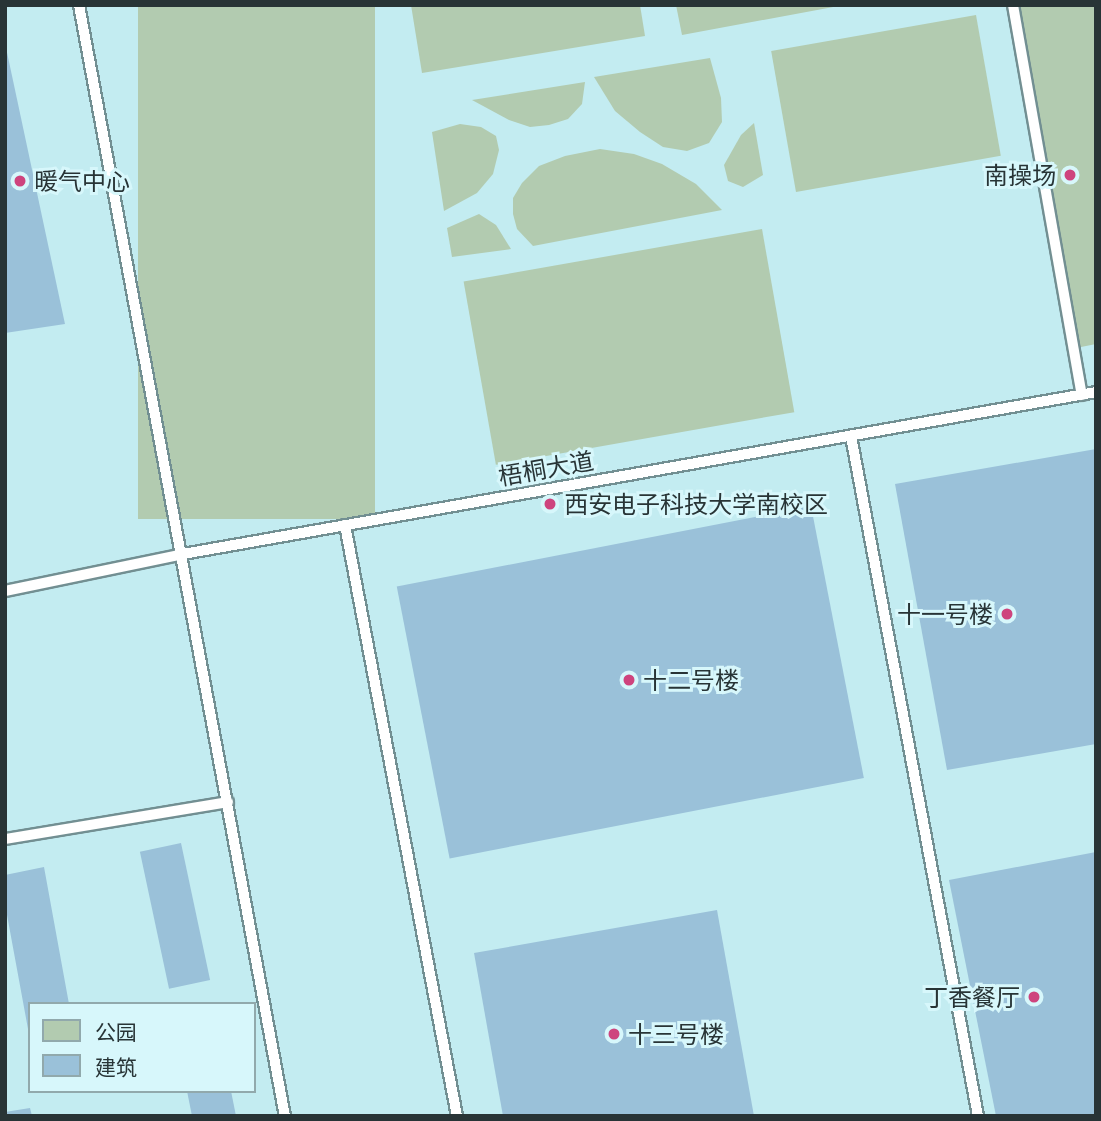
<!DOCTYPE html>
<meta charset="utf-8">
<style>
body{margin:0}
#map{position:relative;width:1101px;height:1121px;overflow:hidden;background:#d7f7fb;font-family:"Playfair Display","Noto Sans SC",serif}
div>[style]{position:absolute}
.built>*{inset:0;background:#c3ecf1}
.green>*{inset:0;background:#b2cbb0;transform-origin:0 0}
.building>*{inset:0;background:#9ac1d9;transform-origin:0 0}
.roads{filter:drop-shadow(2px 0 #728f92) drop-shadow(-2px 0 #728f92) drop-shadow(0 2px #728f92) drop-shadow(0 -2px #728f92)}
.service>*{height:10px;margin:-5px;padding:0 5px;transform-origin:5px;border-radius:5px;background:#fff}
.dots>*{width:19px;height:19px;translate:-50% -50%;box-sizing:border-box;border:4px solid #d7f7fb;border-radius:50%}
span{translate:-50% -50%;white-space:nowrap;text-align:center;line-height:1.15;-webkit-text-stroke:6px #d7f7fb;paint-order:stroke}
.poi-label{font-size:24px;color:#283436}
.right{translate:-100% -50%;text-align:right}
.left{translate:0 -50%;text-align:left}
.street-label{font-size:24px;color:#283436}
.frame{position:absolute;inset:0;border:7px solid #283436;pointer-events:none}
.legend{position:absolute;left:28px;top:1002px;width:228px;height:91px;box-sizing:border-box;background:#d7f7fb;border:2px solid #91a9ac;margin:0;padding:9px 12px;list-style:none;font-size:21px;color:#283436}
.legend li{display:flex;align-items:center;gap:14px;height:35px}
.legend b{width:35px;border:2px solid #91a9ac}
</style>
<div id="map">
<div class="built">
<div style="clip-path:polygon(evenodd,5px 5px,1096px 5px,1096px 1116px,5px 1116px,5px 5px,30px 1004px,254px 1004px,254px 1091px,30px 1091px,30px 1004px)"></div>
</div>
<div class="green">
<div style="left:138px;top:5px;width:237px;height:514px"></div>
<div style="clip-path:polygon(411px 5px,640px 5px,645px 36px,422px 73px)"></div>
<div style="clip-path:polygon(676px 5px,844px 5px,682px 35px)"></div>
<div style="clip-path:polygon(1014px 5px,1096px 5px,1096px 344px,1076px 348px)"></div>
<div style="left:976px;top:15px;width:143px;height:208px;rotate:80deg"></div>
<div style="clip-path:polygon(710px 58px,721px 98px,722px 122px,709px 143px,687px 151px,663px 147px,640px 132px,615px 111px,594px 77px)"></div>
<div style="clip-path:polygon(585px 82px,582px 104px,568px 119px,549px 125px,530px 127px,509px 120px,472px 100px)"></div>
<div style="clip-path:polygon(754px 123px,763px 175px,743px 187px,728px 181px,724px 165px,741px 135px)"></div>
<div style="clip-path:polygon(460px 124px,481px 127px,496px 136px,499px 150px,493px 174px,477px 193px,444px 211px,432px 132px)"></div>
<div style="clip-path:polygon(600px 149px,634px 154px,662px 164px,696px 184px,722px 210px,533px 246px,517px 229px,513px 214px,513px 198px,522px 183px,539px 166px,565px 156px)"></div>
<div style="clip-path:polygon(479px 214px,496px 225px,511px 249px,452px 257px,447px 228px)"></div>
<div style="left:762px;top:229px;width:186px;height:303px;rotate:80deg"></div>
</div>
<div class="building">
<div style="clip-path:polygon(5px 43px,65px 324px,5px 333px)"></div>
<div style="clip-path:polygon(1096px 449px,1096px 744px,947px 770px,895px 484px)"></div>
<div style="left:811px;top:506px;width:277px;height:422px;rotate:79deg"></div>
<div style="left:181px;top:843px;width:140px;height:42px;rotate:78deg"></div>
<div style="clip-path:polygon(1096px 852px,1096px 1114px,996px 1116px,949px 880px)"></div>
<div style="clip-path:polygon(44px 867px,69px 1004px,30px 1004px,28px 1029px,5px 904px,5px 875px)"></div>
<div style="clip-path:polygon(717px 910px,754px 1116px,503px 1116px,474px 953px)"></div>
<div style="clip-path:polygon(187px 1091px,231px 1091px,236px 1116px,192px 1116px)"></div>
<div style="clip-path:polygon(30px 1108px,32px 1116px,5px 1116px,5px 1112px)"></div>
</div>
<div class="roads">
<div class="service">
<div style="left:79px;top:5px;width:1130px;rotate:79.5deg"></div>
<div style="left:1013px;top:5px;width:396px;rotate:80deg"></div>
<div style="left:851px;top:436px;width:692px;rotate:79.42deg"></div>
<div style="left:345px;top:525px;width:602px;rotate:79.27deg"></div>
<div style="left:5px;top:591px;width:182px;rotate:-11.7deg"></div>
<div style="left:183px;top:554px;width:927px;rotate:-10.06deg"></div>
<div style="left:5px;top:839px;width:226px;rotate:-9.4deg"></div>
</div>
</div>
<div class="dots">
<div style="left:1070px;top:175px;background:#ce447e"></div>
<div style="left:20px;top:181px;background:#ce447e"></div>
<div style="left:550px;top:504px;background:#ce447e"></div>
<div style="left:1007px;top:614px;background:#ce447e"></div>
<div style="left:629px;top:680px;background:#ce447e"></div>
<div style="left:1034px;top:997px;background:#ce447e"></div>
<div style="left:614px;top:1034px;background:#ce447e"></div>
</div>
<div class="poi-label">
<span class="right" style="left:1056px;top:175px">南操场</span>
<span class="left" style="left:34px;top:181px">暖气中心</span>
<span class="left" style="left:564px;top:504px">西安电子科技大学南校区</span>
<span class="right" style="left:993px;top:614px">十一号楼</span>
<span class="left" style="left:643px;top:680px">十二号楼</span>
<span class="right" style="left:1020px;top:997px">丁香餐厅</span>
<span class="left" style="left:628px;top:1034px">十三号楼</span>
</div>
<div class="street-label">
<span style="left:546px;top:468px;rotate:-10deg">梧桐大道</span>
</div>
<div class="frame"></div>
<ul class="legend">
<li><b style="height:19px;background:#b2cbb0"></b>公园</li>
<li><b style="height:19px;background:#9ac1d9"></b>建筑</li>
</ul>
</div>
